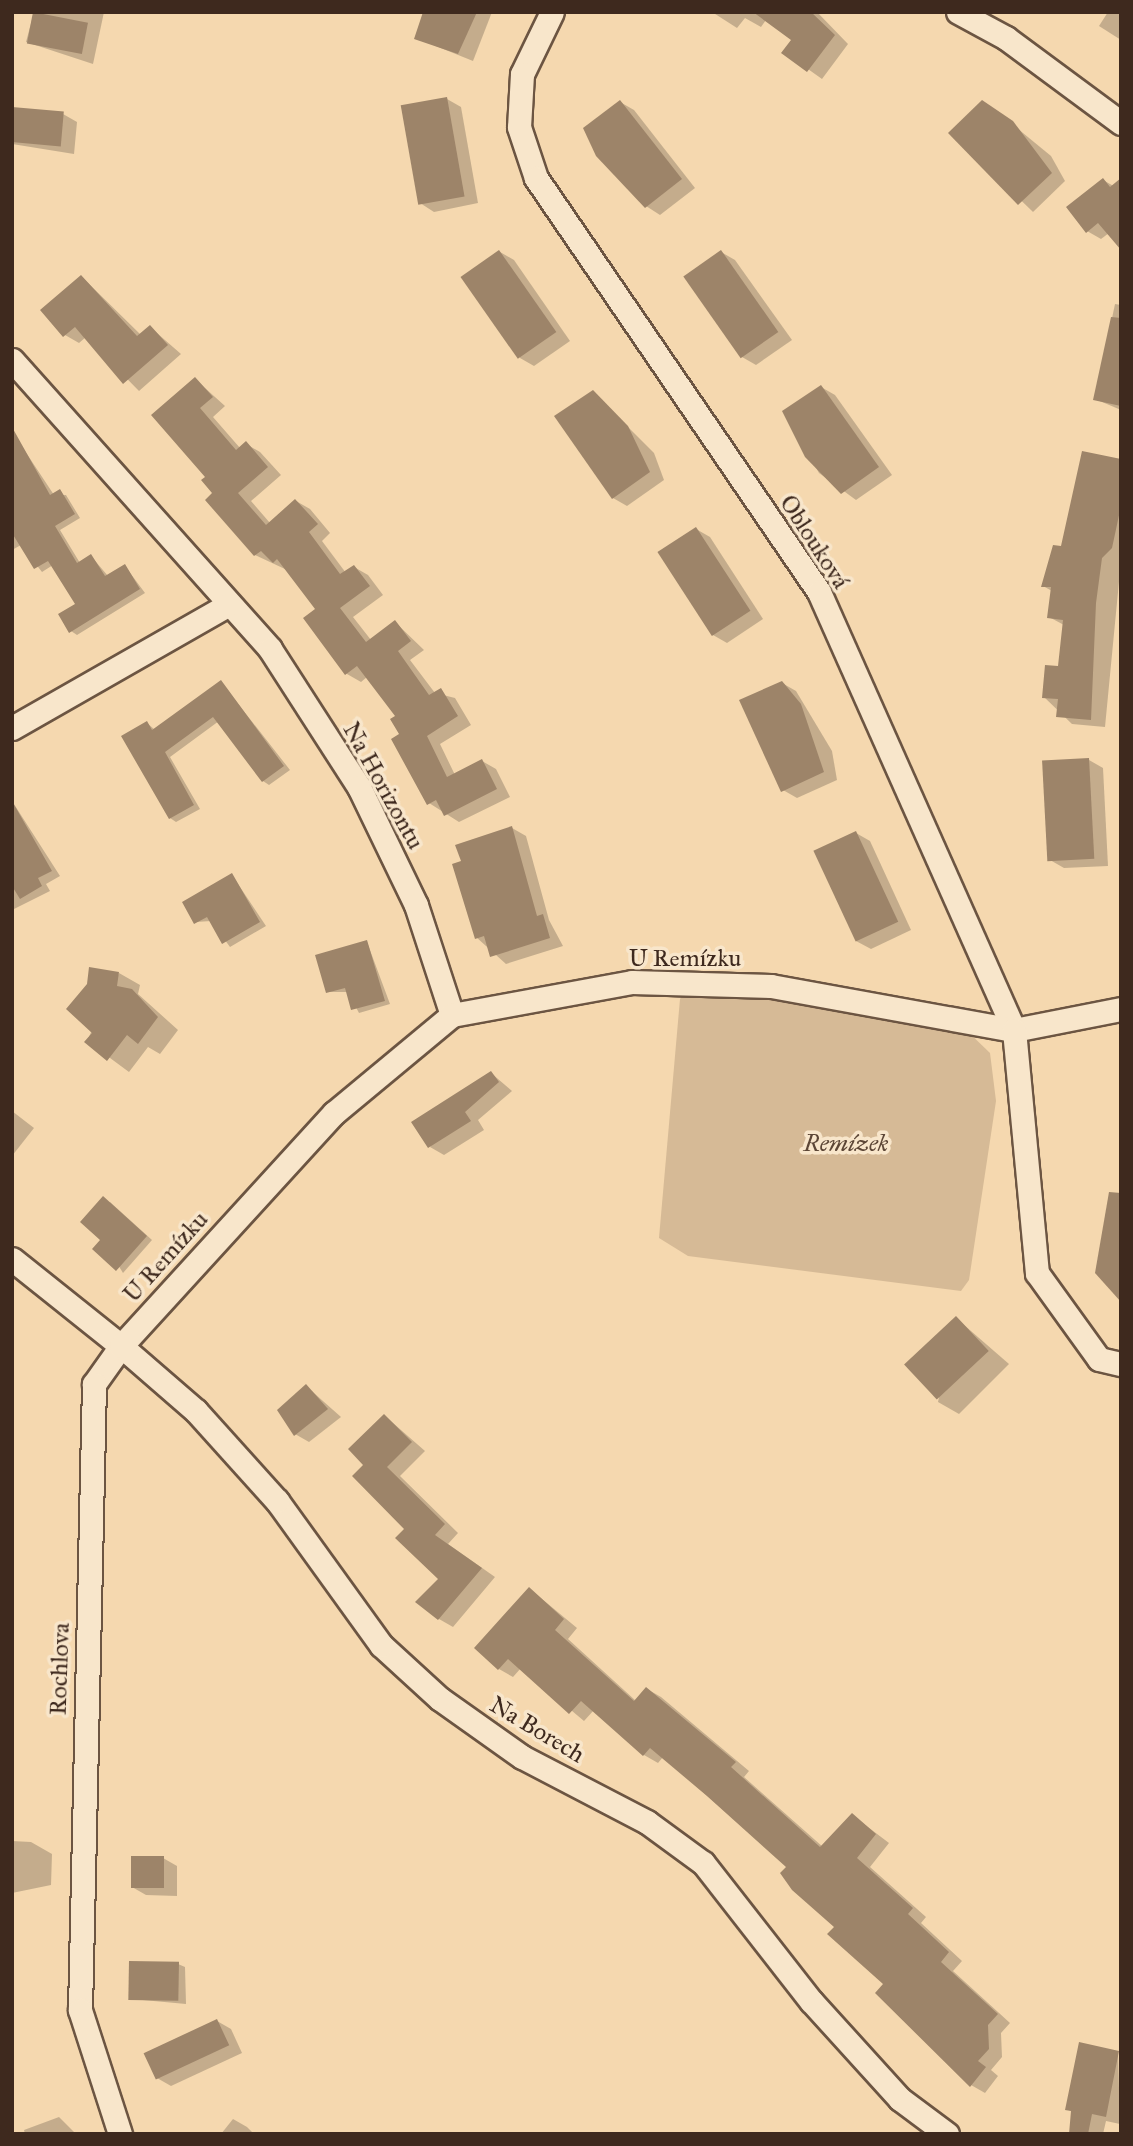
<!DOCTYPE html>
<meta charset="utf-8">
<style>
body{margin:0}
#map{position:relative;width:1133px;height:2146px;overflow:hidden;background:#f5d8af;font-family:"IM FELL Great Primer",serif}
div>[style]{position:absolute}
.green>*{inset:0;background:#d6ba96}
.shadow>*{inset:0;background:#0003}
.building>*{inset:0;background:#9d8469;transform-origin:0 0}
.roads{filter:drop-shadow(2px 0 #6c5542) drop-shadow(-2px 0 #6c5542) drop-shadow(0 2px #6c5542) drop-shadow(0 -2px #6c5542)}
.minor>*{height:23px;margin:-11.5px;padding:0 11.5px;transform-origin:11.5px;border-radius:11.5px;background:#f8e6cb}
span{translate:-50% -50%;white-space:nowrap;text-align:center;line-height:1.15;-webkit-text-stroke:7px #f8e6cb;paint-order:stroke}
.street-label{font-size:24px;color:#3e291e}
.park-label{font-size:24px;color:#5c4636;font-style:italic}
.frame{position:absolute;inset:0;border:14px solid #3e291e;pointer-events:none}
</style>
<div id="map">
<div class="green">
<div style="clip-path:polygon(690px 985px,962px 1026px,990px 1053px,996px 1101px,969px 1280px,961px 1291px,688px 1256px,659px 1238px,680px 999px)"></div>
</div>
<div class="shadow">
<div style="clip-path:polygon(34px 12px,104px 12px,93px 64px,26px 42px)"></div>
<div style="clip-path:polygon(442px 12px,492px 12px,473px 61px,416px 38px)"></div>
<div style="clip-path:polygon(712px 12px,817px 12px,848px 44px,822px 79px,784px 52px,793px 40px,766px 20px,761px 27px,745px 18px,737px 28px)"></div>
<div style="clip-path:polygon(1108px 12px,1121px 12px,1121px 40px,1099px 26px)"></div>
<div style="clip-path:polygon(447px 99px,461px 107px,478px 203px,434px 212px,420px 203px)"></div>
<div style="clip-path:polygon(620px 102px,634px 110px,695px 188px,660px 215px,646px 206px)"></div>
<div style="clip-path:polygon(12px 108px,63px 114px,77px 122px,74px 154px,12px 144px)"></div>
<div style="clip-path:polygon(996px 111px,1051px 156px,1065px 181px,1033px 212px,951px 133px)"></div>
<div style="clip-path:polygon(1103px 180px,1117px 188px,1109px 233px,1101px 239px,1087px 231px)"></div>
<div style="clip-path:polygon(500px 252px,514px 260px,570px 341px,534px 366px,520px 358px)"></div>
<div style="clip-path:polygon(721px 252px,735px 260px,792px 340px,756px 365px,742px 357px)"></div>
<div style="clip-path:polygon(82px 277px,141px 335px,150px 327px,181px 354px,139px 391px,86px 337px,79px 343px,65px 335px)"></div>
<div style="clip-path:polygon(1115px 304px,1121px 305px,1121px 410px,1095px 399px)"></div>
<div style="clip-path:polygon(195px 379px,225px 406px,213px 417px,240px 448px,246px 444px,260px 452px,281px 475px,251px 501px,270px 523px,296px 501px,310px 509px,330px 533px,322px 541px,346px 573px,354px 567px,368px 575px,383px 595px,353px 617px,371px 640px,395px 622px,424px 650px,410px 660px,435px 693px,455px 698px,471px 725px,440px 744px,455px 775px,482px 761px,496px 769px,510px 797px,459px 822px,429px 803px,397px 717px,367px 677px,361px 682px,347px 674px,305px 618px,317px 610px,287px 570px,255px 555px,207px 500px,214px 494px)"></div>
<div style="clip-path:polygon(821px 387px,835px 395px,892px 475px,856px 500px,819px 473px,785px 412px)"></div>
<div style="clip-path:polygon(593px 392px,654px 453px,664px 480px,627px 506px,613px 498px)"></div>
<div style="clip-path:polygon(23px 448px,54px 495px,66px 495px,80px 518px,60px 530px,80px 563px,91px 556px,108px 576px,125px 566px,145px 593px,77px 635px,71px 631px,77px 605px,53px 565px,42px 572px,21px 545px,12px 550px,12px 455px)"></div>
<div style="clip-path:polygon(1121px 461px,1121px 561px,1105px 727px,1072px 724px,1044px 697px,1059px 668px,1064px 625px,1049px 617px,1052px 591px,1043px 586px)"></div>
<div style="clip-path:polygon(696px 529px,710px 537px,763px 619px,727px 643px,713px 635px)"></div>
<div style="clip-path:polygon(221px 682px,290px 770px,269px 785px,263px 781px,219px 721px,170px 757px,200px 809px,176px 822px,170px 818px,147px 723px,155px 730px)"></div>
<div style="clip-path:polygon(782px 683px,796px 691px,832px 751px,837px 780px,797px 798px,783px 790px)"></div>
<div style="clip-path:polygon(1089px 760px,1103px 768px,1108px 866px,1064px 868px,1050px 860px)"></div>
<div style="clip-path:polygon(12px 801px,60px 876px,46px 884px,50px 891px,12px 910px)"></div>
<div style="clip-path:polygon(512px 828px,526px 836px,549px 920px,563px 946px,506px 964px,476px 937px,463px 862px)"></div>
<div style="clip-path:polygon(856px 833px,870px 841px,911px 930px,871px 949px,856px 941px)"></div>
<div style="clip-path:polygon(232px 875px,266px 926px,230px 947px,211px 921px,196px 922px)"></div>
<div style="clip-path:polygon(367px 942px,390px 1004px,359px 1013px,348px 992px,327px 992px)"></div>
<div style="clip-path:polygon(119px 973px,140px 985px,138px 994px,178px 1030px,160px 1054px,148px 1047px,129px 1072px,87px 1041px)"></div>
<div style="clip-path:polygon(491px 1073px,512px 1091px,478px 1120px,484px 1130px,444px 1155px,430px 1147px)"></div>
<div style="clip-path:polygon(12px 1111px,34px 1128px,12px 1156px)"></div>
<div style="clip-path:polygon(110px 1202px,152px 1240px,123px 1273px,103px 1240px)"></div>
<div style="clip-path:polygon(956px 1318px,1009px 1364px,959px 1414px,938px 1402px)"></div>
<div style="clip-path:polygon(306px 1386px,341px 1417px,309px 1442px,295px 1434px)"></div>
<div style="clip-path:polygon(385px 1416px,425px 1451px,400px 1476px,458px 1533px,448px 1544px,495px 1577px,453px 1627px,439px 1619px,440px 1579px,366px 1465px)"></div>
<div style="clip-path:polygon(530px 1589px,577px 1628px,568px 1639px,636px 1701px,647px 1689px,661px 1697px,749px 1771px,744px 1777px,823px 1847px,852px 1815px,889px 1843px,870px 1867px,926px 1917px,921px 1923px,962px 1961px,953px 1971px,1010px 2023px,1001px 2033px,1002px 2057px,991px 2070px,998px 2076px,985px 2093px,971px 2085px,788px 1867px,663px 1757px,658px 1763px,644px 1755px,594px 1710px,584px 1721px,521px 1668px,513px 1677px,499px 1669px)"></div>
<div style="clip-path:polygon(12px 1841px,31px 1842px,52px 1854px,51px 1885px,12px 1893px)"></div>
<div style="clip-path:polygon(163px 1858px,177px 1866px,177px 1896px,146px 1895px,132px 1887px)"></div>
<div style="clip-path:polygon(178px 1964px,185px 1967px,186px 2004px,132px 1999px)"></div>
<div style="clip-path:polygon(217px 2021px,231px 2029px,242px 2053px,171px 2086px,157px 2078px)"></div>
<div style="clip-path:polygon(1118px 2052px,1120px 2124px,1106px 2121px,1103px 2134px,1071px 2134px,1073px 2112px,1067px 2109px)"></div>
<div style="clip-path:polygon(59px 2117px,76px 2134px,25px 2134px,24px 2130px)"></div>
<div style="clip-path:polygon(233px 2119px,247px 2127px,254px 2134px,221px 2134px)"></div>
</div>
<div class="building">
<div style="left:33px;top:12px;width:56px;height:32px;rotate:11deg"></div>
<div style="clip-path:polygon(423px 12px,477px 12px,458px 54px,414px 39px)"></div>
<div style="clip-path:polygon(753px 12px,811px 12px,835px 35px,807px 72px,781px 53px,791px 40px)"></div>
<div style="left:447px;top:97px;width:101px;height:47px;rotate:80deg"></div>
<div style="clip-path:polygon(620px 100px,682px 179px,645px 208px,596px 156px,583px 128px)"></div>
<div style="clip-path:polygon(982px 100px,1013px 121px,1052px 173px,1018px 205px,948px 133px)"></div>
<div style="left:12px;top:107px;width:52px;height:35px;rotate:5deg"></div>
<div style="clip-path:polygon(1103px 178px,1110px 187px,1121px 178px,1121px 250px,1098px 223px,1086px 233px,1066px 207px)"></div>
<div style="left:499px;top:250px;width:100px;height:47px;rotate:55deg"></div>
<div style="left:721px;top:250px;width:100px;height:46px;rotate:55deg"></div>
<div style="clip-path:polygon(81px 275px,137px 336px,150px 325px,168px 345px,123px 384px,75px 327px,63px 337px,40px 310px)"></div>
<div style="clip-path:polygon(1111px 317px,1121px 318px,1121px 406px,1093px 400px)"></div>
<div style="clip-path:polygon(195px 377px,213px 397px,200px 408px,236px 450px,246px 441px,268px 467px,238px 493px,266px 525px,295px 499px,318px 524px,309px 532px,340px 574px,354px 565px,370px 586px,340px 608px,366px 642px,395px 620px,411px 641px,398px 651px,429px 695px,441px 688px,458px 716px,427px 736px,447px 777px,482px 759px,497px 789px,444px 816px,436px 800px,427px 805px,391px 739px,399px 734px,390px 719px,395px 716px,357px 666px,345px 675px,303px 618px,315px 609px,277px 559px,273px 563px,261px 551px,254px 556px,205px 500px,212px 493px,201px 480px,205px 477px,151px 415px)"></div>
<div style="clip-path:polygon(821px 385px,879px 467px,841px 494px,805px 457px,782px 411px)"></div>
<div style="clip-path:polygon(593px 390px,628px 426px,650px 472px,612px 499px,554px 416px)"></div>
<div style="clip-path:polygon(12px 427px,50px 495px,60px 489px,75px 514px,55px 526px,77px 563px,91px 554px,105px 576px,125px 564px,140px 589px,69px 633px,58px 614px,75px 604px,48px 561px,34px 569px,12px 533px)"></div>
<div style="clip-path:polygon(1082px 451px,1121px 459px,1121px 506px,1112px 548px,1102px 558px,1096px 603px,1091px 720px,1056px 717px,1058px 699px,1042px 698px,1045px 665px,1058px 666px,1063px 620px,1047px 618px,1051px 587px,1041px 587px,1053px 545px,1061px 546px)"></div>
<div style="left:696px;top:527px;width:100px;height:46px;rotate:57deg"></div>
<div style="clip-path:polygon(221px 680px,284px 766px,262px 782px,213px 717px,165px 752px,194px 805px,169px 819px,121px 736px,147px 721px,152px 730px)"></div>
<div style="clip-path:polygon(782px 681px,801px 704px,824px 772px,781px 792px,739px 700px)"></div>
<div style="left:1089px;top:758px;width:101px;height:47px;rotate:87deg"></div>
<div style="clip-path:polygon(12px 801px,52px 871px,38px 878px,42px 886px,20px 899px,12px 886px)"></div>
<div style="clip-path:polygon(512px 826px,537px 916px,543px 914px,550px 938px,490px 957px,484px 936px,475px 939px,452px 864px,461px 861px,455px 845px)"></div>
<div style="left:856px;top:831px;width:100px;height:47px;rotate:65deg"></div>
<div style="clip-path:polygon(232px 873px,260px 922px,222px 944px,207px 917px,194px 924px,182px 902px)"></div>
<div style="clip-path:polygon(367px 940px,385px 1001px,351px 1010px,345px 988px,326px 993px,315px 955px)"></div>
<div style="clip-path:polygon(89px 967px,119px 972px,117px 986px,132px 989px,158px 1017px,138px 1044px,127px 1035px,107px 1061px,84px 1042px,92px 1033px,66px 1009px,87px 984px)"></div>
<div style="clip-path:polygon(491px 1071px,499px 1082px,465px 1112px,471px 1121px,428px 1148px,411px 1122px)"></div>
<div style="clip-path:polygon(1109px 1192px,1121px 1193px,1121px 1302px,1095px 1273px)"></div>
<div style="clip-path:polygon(103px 1196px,147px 1236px,116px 1271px,92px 1249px,100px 1240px,80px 1222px)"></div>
<div style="left:956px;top:1316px;width:48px;height:71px;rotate:47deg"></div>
<div style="clip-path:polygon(306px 1384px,328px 1409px,294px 1436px,277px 1410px)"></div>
<div style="clip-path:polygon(384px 1414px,412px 1442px,387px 1467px,445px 1524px,435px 1535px,482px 1568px,438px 1620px,415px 1602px,438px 1579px,395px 1538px,404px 1529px,352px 1476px,363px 1465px,348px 1449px)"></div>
<div style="clip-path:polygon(529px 1587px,564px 1619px,555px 1630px,634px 1701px,646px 1687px,736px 1762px,731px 1767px,820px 1847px,852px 1813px,876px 1834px,857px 1858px,913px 1908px,908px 1914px,949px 1952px,941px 1962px,998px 2014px,988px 2025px,989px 2049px,978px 2061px,986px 2067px,970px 2087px,875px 1993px,883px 1984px,827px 1934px,834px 1927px,792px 1890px,780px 1873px,786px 1867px,707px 1796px,650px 1748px,643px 1756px,581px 1701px,569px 1714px,508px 1659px,498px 1670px,474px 1648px)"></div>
<div style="left:131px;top:1856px;width:33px;height:32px"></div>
<div style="left:129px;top:1961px;width:50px;height:39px;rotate:1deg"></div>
<div style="left:217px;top:2019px;width:29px;height:81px;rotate:65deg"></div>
<div style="clip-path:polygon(1079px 2042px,1119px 2051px,1106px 2117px,1092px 2114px,1088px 2134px,1069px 2134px,1071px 2111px,1065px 2110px)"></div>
</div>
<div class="roads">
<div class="minor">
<div style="left:552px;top:12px;width:69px;rotate:115.8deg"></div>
<div style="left:522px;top:74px;width:53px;rotate:93.2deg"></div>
<div style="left:519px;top:127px;width:54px;rotate:71.6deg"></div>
<div style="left:536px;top:178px;width:501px;rotate:55.64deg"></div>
<div style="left:819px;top:592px;width:479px;rotate:66deg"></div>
<div style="left:1014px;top:1030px;width:109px;rotate:-11.1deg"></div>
<div style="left:958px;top:12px;width:55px;rotate:28.4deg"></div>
<div style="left:1006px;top:38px;width:143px;rotate:36.5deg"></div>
<div style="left:12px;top:360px;width:387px;rotate:48.2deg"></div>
<div style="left:270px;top:649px;width:164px;rotate:57.2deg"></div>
<div style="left:359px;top:787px;width:131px;rotate:64.2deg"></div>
<div style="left:416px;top:905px;width:116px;rotate:71.9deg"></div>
<div style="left:12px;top:728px;width:249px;rotate:-29.7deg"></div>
<div style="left:12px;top:1259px;width:139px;rotate:38.6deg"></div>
<div style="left:121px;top:1346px;width:47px;rotate:125.4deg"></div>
<div style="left:94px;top:1384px;width:626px;rotate:91.28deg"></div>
<div style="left:80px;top:2010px;width:130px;rotate:72.1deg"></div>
<div style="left:947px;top:2134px;width:59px;rotate:-143.3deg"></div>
<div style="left:900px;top:2099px;width:132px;rotate:-132.2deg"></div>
<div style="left:811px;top:2001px;width:175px;rotate:-128deg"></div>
<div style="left:703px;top:1863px;width:69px;rotate:-143.8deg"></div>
<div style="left:647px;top:1822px;width:141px;rotate:-152.5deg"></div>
<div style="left:522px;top:1757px;width:100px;rotate:-144.7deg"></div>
<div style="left:440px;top:1699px;width:80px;rotate:-137.5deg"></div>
<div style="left:381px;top:1645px;width:178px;rotate:-125.8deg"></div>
<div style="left:277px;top:1501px;width:121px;rotate:-132deg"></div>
<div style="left:196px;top:1411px;width:99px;rotate:-139.1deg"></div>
<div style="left:121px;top:1346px;width:316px;rotate:-47.6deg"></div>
<div style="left:334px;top:1113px;width:153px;rotate:-39.7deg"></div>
<div style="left:452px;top:1015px;width:183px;rotate:-10.4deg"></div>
<div style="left:632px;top:982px;width:139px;rotate:1.6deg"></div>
<div style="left:771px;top:986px;width:247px;rotate:10.3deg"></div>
<div style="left:1014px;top:1030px;width:244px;rotate:84.6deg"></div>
<div style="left:1037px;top:1273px;width:106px;rotate:54.2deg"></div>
<div style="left:1099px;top:1359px;width:23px;rotate:13deg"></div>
</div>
</div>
<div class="street-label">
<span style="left:814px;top:542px;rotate:57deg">Oblouková</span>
<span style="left:383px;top:786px;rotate:61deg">Na Horizontu</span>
<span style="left:685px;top:959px">U Remízku</span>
<span style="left:166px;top:1257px;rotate:-48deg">U Remízku</span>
<span style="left:60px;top:1669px;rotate:-88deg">Rochlova</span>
<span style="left:537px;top:1730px;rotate:31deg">Na Borech</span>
</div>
<div class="park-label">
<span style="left:846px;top:1144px">Remízek</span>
</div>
<div class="frame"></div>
</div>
